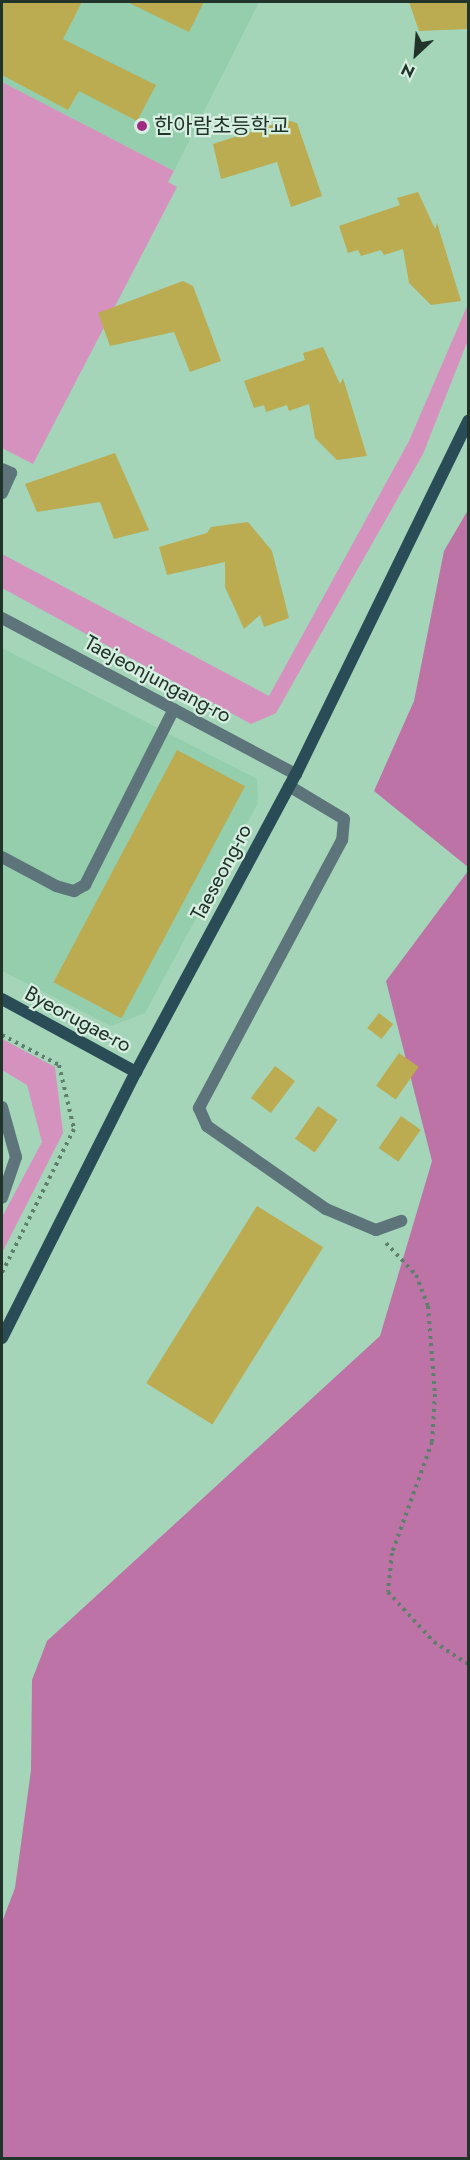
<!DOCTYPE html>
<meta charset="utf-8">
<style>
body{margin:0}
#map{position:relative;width:470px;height:2160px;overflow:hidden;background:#a4d5b9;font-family:Jost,"Noto Sans KR",sans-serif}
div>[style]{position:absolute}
.built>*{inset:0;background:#94cead}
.green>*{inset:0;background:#d592bf}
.forest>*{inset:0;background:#bd73a6}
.building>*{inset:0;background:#bbab51;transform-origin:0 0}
.path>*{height:4px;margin-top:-2px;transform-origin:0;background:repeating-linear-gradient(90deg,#5d7f6c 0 3px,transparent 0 7.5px)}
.lane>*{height:12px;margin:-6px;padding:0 6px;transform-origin:6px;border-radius:6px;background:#5d747b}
.street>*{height:12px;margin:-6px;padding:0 6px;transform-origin:6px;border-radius:6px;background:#5d747b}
.secondary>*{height:12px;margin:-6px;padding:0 6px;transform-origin:6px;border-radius:6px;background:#294c57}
.dots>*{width:16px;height:16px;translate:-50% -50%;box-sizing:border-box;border:3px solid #d7efe1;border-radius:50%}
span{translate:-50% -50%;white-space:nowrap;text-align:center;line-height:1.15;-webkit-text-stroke:4.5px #d7efe1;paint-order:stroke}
.poi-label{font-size:21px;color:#203429}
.left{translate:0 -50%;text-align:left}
.street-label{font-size:21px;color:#203429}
.frame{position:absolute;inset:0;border:3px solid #203429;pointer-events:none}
.north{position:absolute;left:386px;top:24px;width:60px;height:60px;-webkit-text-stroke:4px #d7efe1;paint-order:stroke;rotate:206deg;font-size:16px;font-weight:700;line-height:24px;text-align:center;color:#203429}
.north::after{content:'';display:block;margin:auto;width:21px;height:27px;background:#203429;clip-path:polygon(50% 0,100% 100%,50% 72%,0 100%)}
</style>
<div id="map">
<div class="built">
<div style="clip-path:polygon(2px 2px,259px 2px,174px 171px,2px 82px)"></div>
<div style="clip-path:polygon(2px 648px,257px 779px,258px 803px,145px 1013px,111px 1026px,2px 971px)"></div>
</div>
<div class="green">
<div style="clip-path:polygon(2px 82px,174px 171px,168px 182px,177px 187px,33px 464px,2px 448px)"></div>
<div style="clip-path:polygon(468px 304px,468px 340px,423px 454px,276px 713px,251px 724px,2px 588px,2px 554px,269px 696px,409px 441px)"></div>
<div style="clip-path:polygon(2px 1039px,55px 1067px,63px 1133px,2px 1253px,2px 1217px,42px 1142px,27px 1085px,2px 1070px)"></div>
</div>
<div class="forest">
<div style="clip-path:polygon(468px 510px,468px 867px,374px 791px,414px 701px,444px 551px)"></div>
<div style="clip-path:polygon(468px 871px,468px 2158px,2px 2158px,2px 1922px,15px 1888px,31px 1770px,32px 1680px,47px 1641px,380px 1336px,432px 1161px,386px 981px)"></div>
</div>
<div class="building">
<div style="clip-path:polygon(2px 2px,82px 2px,63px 39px,156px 85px,137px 121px,79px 91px,68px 110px,2px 75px)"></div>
<div style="clip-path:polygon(127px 2px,204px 2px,189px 32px)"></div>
<div style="clip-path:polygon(409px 2px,468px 2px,468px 29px,419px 31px)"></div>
<div style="clip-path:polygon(287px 120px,297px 123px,322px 196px,291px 207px,277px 162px,221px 179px,213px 144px)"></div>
<div style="clip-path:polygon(418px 192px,435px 229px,437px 223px,461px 301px,431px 305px,409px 283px,403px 249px,384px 255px,381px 250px,361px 256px,358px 250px,348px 253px,339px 226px,400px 205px,397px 198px)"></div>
<div style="clip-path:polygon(183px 281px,193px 286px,221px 361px,190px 372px,174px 332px,110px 346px,98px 313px)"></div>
<div style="clip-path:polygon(323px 347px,340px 384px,343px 378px,367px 456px,337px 460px,315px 438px,309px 404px,289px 411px,287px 405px,266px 412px,264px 405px,254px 408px,244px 381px,305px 360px,303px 353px)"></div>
<div style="clip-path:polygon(115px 453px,149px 530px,114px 539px,100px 502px,37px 512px,25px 484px)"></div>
<div style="clip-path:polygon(248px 522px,272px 551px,289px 618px,264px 627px,260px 615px,244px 629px,225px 587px,225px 562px,167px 575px,159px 547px,207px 533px,211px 527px)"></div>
<div style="left:177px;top:750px;width:77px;height:263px;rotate:28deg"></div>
<div style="left:379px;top:1013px;width:18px;height:19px;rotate:38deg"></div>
<div style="left:399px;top:1053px;width:24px;height:40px;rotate:35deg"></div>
<div style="left:275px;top:1066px;width:25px;height:40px;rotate:37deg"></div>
<div style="left:318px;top:1106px;width:24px;height:40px;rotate:35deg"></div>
<div style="left:401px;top:1116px;width:24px;height:39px;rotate:35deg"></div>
<div style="left:257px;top:1206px;width:78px;height:209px;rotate:32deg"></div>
</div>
<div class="path">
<div style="left:2px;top:1035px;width:64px;rotate:27.8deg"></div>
<div style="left:59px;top:1065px;width:66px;rotate:76.8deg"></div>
<div style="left:74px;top:1129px;width:161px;rotate:116.6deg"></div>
<div style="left:386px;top:1243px;width:44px;rotate:46.8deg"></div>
<div style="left:416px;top:1275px;width:33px;rotate:69deg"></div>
<div style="left:428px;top:1306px;width:88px;rotate:85.5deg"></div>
<div style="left:435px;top:1394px;width:48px;rotate:93.6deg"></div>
<div style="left:432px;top:1442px;width:118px;rotate:109.8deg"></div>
<div style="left:392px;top:1553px;width:39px;rotate:96deg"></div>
<div style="left:388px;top:1592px;width:68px;rotate:47.4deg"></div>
<div style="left:434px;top:1642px;width:40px;rotate:32.9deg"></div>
</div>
<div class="lane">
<div style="left:289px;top:786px;width:64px;rotate:31deg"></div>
<div style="left:344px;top:819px;width:21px;rotate:95deg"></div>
<div style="left:342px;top:840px;width:304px;rotate:118.1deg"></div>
<div style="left:199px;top:1108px;width:20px;rotate:66deg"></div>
<div style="left:207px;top:1126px;width:145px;rotate:34.9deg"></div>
<div style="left:326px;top:1209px;width:54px;rotate:22.8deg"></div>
<div style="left:376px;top:1230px;width:27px;rotate:-20deg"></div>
<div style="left:2px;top:857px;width:61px;rotate:28.2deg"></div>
<div style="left:56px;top:886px;width:19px;rotate:16deg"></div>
<div style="left:74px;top:891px;width:13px;rotate:-29deg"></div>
<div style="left:85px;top:885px;width:197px;rotate:-63.2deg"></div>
<div style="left:2px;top:1107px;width:52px;rotate:74.4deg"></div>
<div style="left:16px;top:1157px;width:43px;rotate:108.9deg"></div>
</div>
<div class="street">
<div style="left:2px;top:469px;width:10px;rotate:24deg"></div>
<div style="left:11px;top:473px;width:22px;rotate:114deg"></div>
<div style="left:2px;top:618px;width:333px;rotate:28deg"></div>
</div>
<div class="secondary">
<div style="left:2px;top:999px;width:153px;rotate:28.6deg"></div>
<div style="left:2px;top:1338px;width:298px;rotate:-63.3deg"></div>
<div style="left:136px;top:1072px;width:338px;rotate:-61.8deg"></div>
<div style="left:296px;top:774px;width:393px;rotate:-64deg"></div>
</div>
<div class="dots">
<div style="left:142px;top:126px;background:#a12b84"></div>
</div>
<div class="poi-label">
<span class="left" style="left:154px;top:126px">한아람초등학교</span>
</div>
<div class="street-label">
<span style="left:158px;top:679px;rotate:28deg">Taejeonjungang-ro</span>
<span style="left:221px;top:872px;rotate:-62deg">Taeseong-ro</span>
<span style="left:78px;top:1019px;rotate:28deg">Byeorugae-ro</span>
</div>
<div class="frame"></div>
<div class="north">N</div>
</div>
